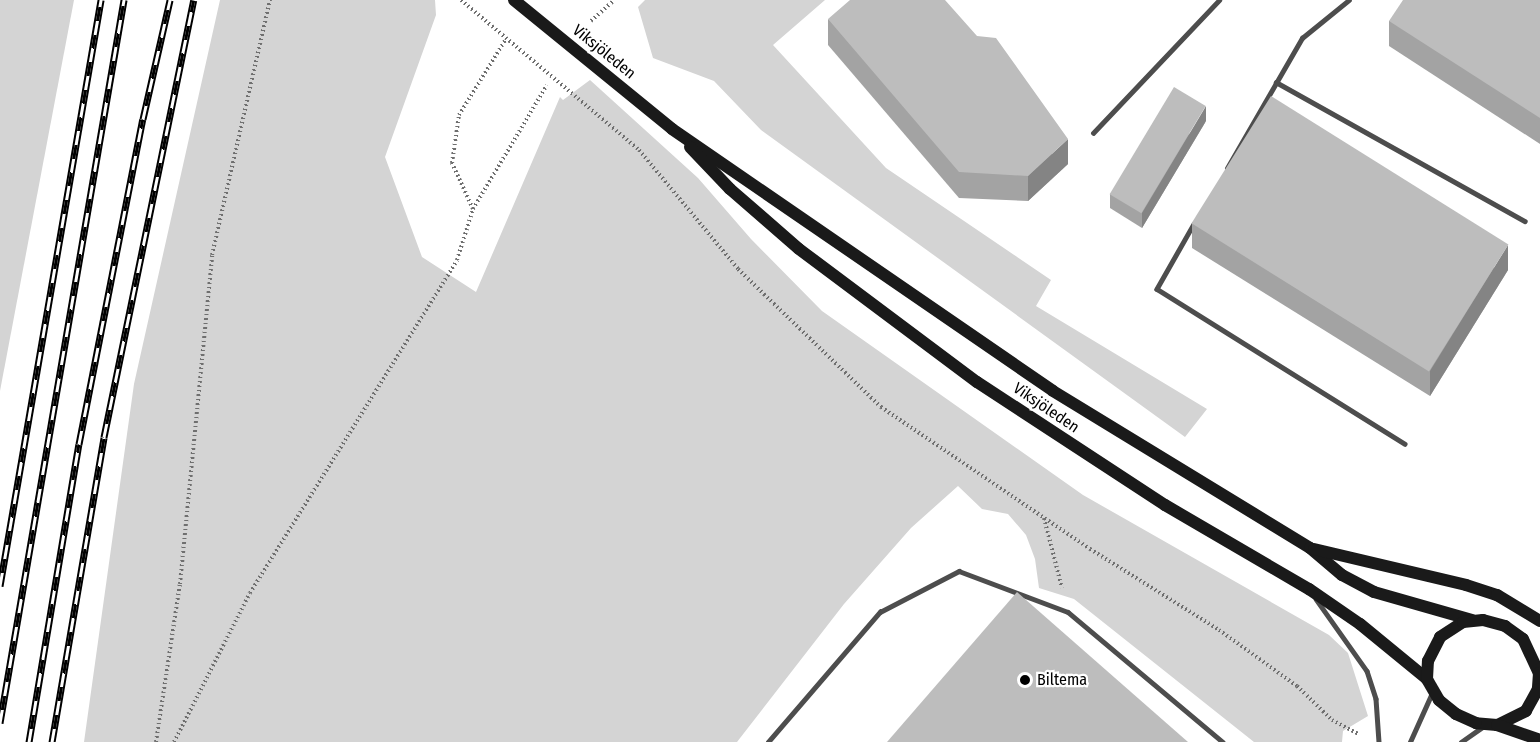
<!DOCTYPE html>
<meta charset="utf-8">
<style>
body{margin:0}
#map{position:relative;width:1540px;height:742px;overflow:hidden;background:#fff;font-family:"Fira Sans Condensed",sans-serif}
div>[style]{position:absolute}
.green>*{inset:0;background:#d4d4d4}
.path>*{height:4px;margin-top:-2px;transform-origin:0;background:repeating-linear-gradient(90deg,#6f6f6f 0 1.5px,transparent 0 4.5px)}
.lane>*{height:4.5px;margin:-2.25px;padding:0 2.25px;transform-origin:2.25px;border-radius:2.25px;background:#4d4d4d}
.secondary>*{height:12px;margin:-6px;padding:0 6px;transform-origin:6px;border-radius:6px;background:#1a1a1a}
.rail>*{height:7px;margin-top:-3.5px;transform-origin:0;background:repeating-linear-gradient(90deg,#fff 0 14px,#000 0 28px);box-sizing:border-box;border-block:2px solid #000}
.wall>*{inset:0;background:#a3a3a3}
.shaded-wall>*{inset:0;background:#848484}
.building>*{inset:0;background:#bdbdbd;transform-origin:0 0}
.dots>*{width:16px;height:16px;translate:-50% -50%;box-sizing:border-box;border:3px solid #fff;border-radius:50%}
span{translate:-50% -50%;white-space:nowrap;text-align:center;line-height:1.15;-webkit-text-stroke:4.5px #fff;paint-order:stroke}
.street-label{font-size:16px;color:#000}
.poi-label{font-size:16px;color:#000}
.left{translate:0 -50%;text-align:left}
</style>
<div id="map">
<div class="green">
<div style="clip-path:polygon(0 0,74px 0,0 391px)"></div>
<div style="clip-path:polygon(220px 0,435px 0,436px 15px,385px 157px,422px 257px,476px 292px,560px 97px,563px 100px,590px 80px,698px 178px,751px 239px,822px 311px,1083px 495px,1329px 635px,1348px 653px,1368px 716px,1343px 731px,1342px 742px,1254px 742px,1074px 599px,1039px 588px,1035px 559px,1026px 535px,1008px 514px,982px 509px,958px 486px,911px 528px,844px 604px,737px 742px,84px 742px,134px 384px)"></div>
<div style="clip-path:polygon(645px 0,825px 0,773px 45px,886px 168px,1051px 280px,1036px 306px,1207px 409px,1185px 437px,761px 130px,714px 81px,653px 58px,638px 7px)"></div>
</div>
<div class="path">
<div style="left:461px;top:0;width:233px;rotate:40.1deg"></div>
<div style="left:639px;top:150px;width:155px;rotate:50.2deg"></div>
<div style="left:738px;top:269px;width:199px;rotate:44deg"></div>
<div style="left:881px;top:407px;width:253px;rotate:34.2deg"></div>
<div style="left:1090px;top:549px;width:152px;rotate:32.1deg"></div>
<div style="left:1219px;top:630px;width:96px;rotate:35.7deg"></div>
<div style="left:1297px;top:686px;width:49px;rotate:44.2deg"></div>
<div style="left:1332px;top:720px;width:30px;rotate:28deg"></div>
<div style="left:591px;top:21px;width:31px;rotate:-42deg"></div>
<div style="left:473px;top:209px;width:51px;rotate:-114.5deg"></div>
<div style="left:452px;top:163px;width:49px;rotate:-81.7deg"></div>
<div style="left:459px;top:115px;width:89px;rotate:-58.3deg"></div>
<div style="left:1044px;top:518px;width:72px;rotate:75.6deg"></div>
<div style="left:156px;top:742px;width:160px;rotate:-81.4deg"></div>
<div style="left:180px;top:584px;width:331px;rotate:-84.4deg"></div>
<div style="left:212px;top:255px;width:262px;rotate:-77.2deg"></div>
<div style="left:174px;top:742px;width:167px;rotate:-63deg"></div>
<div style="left:250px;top:593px;width:392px;rotate:-58.1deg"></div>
<div style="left:457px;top:260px;width:53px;rotate:-72.6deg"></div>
<div style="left:473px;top:209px;width:144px;rotate:-59.2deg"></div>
</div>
<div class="lane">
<div style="left:1276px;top:82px;width:285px;rotate:29.2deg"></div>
<div style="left:1093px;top:133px;width:183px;rotate:-46.5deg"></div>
<div style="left:1227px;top:168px;width:150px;rotate:-60deg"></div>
<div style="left:1302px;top:38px;width:60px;rotate:-39deg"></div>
<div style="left:1194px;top:224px;width:75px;rotate:119.6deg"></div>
<div style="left:1157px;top:289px;width:292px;rotate:32deg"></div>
<div style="left:1316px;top:599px;width:88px;rotate:54.7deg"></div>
<div style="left:1367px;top:671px;width:29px;rotate:72deg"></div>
<div style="left:1376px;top:699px;width:43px;rotate:86deg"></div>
<div style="left:768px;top:742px;width:172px;rotate:-49.3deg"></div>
<div style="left:880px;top:612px;width:89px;rotate:-27.4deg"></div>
<div style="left:959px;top:571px;width:116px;rotate:20.6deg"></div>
<div style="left:1068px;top:612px;width:202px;rotate:40deg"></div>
<div style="left:1410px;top:742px;width:54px;rotate:-65.8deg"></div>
<div style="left:1461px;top:742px;width:28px;rotate:-35deg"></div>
</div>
<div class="secondary">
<div style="left:514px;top:0;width:204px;rotate:39.2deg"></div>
<div style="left:672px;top:129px;width:462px;rotate:34.5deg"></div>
<div style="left:1053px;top:391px;width:301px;rotate:31.4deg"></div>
<div style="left:1310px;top:548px;width:42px;rotate:40.2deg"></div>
<div style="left:1342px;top:575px;width:36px;rotate:28deg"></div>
<div style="left:1374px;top:592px;width:102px;rotate:15.9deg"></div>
<div style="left:690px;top:147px;width:58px;rotate:46.4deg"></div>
<div style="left:730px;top:189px;width:91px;rotate:41deg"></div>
<div style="left:799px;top:249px;width:222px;rotate:36.8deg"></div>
<div style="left:977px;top:382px;width:225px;rotate:33.2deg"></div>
<div style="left:1165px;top:505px;width:167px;rotate:30.3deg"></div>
<div style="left:1309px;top:589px;width:62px;rotate:34.5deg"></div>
<div style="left:1360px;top:624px;width:87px;rotate:39.4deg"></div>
<div style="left:1314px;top:549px;width:156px;rotate:13.3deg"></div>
<div style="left:1466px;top:585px;width:33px;rotate:18deg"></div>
<div style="left:1497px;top:595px;width:50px;rotate:31.2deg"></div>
<div style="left:1483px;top:620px;width:23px;rotate:15deg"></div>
<div style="left:1505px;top:626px;width:22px;rotate:36deg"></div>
<div style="left:1523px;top:639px;width:38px;rotate:65deg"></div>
<div style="left:1539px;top:673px;width:16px;rotate:94deg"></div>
<div style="left:1538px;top:689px;width:25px;rotate:119deg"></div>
<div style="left:1526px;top:711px;width:32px;rotate:154deg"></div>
<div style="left:1497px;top:725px;width:21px;rotate:-175deg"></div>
<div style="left:1476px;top:723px;width:22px;rotate:-156deg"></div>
<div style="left:1456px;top:714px;width:22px;rotate:-141deg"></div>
<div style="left:1439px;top:700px;width:24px;rotate:-120deg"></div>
<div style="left:1427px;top:679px;width:18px;rotate:-87deg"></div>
<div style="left:1428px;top:661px;width:27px;rotate:-63deg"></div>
<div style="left:1440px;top:637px;width:27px;rotate:-33deg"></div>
<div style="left:1463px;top:622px;width:20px;rotate:-6deg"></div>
<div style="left:1497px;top:725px;width:46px;rotate:19.2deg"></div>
</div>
<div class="rail">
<div style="left:0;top:586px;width:595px;rotate:-80.22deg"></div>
<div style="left:0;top:723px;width:734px;rotate:-80.27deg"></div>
<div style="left:29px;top:742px;width:302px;rotate:-80.5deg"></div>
<div style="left:79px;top:444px;width:331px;rotate:-78.9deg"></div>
<div style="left:143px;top:119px;width:122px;rotate:-77.2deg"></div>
<div style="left:52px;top:742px;width:309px;rotate:-80.3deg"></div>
<div style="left:104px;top:437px;width:446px;rotate:-78.4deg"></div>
</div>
<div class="wall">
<div style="clip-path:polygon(1540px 0,1540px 144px,1389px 46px,1389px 21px)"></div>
<div style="clip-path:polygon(828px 19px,1068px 164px,1028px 201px,959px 198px,828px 45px)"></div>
<div style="clip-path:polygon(1206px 121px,1142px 228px,1110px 208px,1110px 194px)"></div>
<div style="clip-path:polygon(1192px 223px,1508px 270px,1430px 396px,1192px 248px)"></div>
</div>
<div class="shaded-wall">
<div style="clip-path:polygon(1206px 106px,1206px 121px,1142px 228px,1142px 213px)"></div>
<div style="clip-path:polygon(1068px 139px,1068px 164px,1028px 201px,1028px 176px)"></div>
<div style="clip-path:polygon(1508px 245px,1508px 270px,1430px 396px,1430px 371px)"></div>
</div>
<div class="building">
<div style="clip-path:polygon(850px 0,945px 0,977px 36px,996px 38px,1068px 139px,1028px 176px,959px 172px,828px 19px)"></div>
<div style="clip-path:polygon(1403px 0,1540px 0,1540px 118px,1389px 21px)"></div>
<div style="left:1174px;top:87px;width:37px;height:125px;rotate:31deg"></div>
<div style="left:1271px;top:96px;width:280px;height:150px;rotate:32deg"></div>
<div style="clip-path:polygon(1017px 592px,1188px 742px,887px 742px)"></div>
</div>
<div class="dots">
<div style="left:1025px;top:680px;background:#000"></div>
</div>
<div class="street-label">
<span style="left:604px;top:52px;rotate:39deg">Viksjöleden</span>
<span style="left:1046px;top:408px;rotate:34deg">Viksjöleden</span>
</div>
<div class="poi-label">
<span class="left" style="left:1037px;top:680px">Biltema</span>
</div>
</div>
